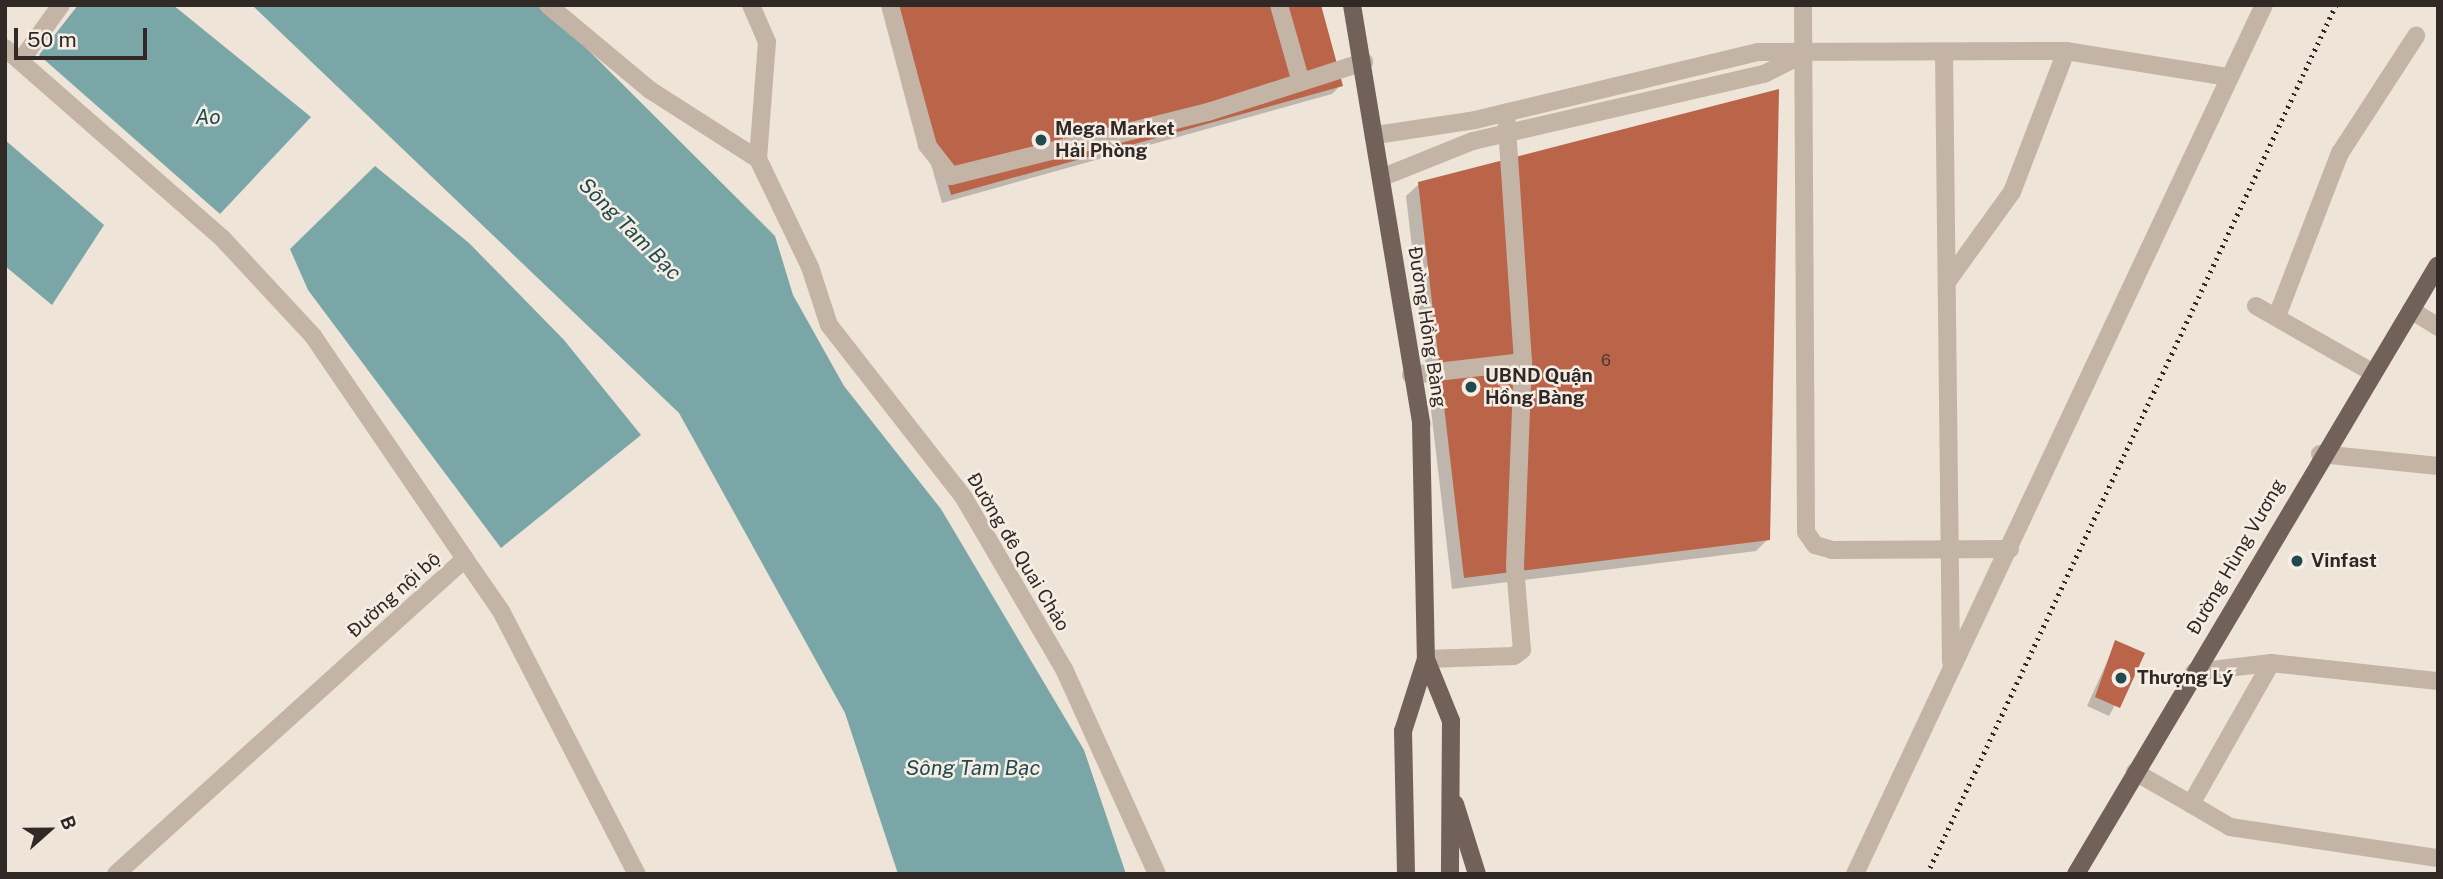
<!DOCTYPE html>
<meta charset="utf-8">
<style>
body{margin:0}
#map{position:relative;width:2443px;height:879px;overflow:hidden;background:#eee4d8;font-family:"Public Sans",sans-serif}
div>[style]{position:absolute}
.water>*{inset:0;background:#7aa6a8}
.shadow>*{inset:0;background:#0003}
.building>*{inset:0;background:#ba654a}
.minor>*{height:18px;margin:-9px;padding:0 9px;transform-origin:9px;border-radius:9px;background:#c4b4a6}
.major>*{height:18px;margin:-9px;padding:0 9px;transform-origin:9px;border-radius:9px;background:#726158}
.rail>*{height:5px;margin-top:-2.5px;transform-origin:0;background:repeating-linear-gradient(90deg,#312926 0 2px,transparent 0 7px)}
.dots>*{width:19px;height:19px;translate:-50% -50%;box-sizing:border-box;border:4px solid #f6eee4;border-radius:50%}
span{translate:-50% -50%;white-space:nowrap;text-align:center;line-height:1.15;-webkit-text-stroke:5px #f6eee4;paint-order:stroke}
.number-label{font-size:16px;color:#53382f}
.number-label span{-webkit-text-stroke-width:0}
.poi-label{font-size:19px;color:#312926;font-weight:700}
.left{translate:0 -50%;text-align:left}
.street-label{font-size:19px;color:#312926}
.water-label{font-size:21px;color:#204b4e;font-style:italic}
.frame{position:absolute;inset:0;border:7px solid #312926;pointer-events:none}
.north{position:absolute;left:14px;top:795px;width:70px;height:70px;-webkit-text-stroke:5px #f6eee4;paint-order:stroke;rotate:69deg;font-size:19px;font-weight:700;line-height:28px;text-align:center;color:#312926}
.north::after{content:'';display:block;margin:auto;width:24px;height:32px;background:#312926;clip-path:polygon(50% 0,100% 100%,50% 72%,0 100%)}
.scale{position:absolute;left:14px;top:28px;width:133px;height:32px;box-sizing:border-box;border:4px solid #312926;border-top:0;padding-left:9px;font-size:21px;line-height:24px;white-space:nowrap;color:#312926;-webkit-text-stroke:5px #f6eee4;paint-order:stroke}
</style>
<div id="map">
<div class="water">
<div style="clip-path:polygon(78px 5px,173px 5px,311px 117px,220px 214px,39px 55px)"></div>
<div style="clip-path:polygon(252px 5px,543px 5px,775px 236px,793px 295px,844px 386px,941px 509px,1084px 750px,1126px 874px,898px 874px,845px 713px,679px 413px)"></div>
<div style="clip-path:polygon(5px 140px,104px 225px,52px 305px,5px 266px)"></div>
<div style="clip-path:polygon(375px 166px,469px 243px,564px 340px,641px 435px,501px 548px,308px 290px,290px 249px)"></div>
</div>
<div class="shadow">
<div style="clip-path:polygon(886px 5px,1341px 85px,1332px 94px,942px 203px)"></div>
<div style="clip-path:polygon(1419px 184px,1768px 539px,1756px 551px,1452px 589px,1406px 196px)"></div>
<div style="clip-path:polygon(2116px 642px,2142px 654px,2109px 716px,2087px 706px)"></div>
</div>
<div class="building">
<div style="clip-path:polygon(898px 5px,1321px 5px,1343px 86px,951px 195px)"></div>
<div style="clip-path:polygon(1779px 89px,1770px 540px,1464px 578px,1418px 182px)"></div>
<div style="clip-path:polygon(2115px 640px,2145px 653px,2120px 708px,2095px 697px)"></div>
</div>
<div class="minor">
<div style="left:548px;top:5px;width:133px;rotate:39.8deg"></div>
<div style="left:650px;top:90px;width:128px;rotate:32.6deg"></div>
<div style="left:758px;top:159px;width:120px;rotate:64.3deg"></div>
<div style="left:810px;top:267px;width:61px;rotate:71.9deg"></div>
<div style="left:829px;top:325px;width:219px;rotate:52deg"></div>
<div style="left:964px;top:498px;width:198px;rotate:59.7deg"></div>
<div style="left:1064px;top:669px;width:225px;rotate:65.6deg"></div>
<div style="left:751px;top:5px;width:40px;rotate:66.6deg"></div>
<div style="left:767px;top:42px;width:117px;rotate:94.4deg"></div>
<div style="left:890px;top:5px;width:145px;rotate:75.2deg"></div>
<div style="left:927px;top:145px;width:39px;rotate:52deg"></div>
<div style="left:951px;top:176px;width:265px;rotate:-14deg"></div>
<div style="left:1208px;top:112px;width:164px;rotate:-17.8deg"></div>
<div style="left:1279px;top:5px;width:80px;rotate:74.1deg"></div>
<div style="left:1803px;top:5px;width:527px;rotate:89.67deg"></div>
<div style="left:1806px;top:532px;width:16px;rotate:55deg"></div>
<div style="left:1815px;top:545px;width:18px;rotate:16deg"></div>
<div style="left:1832px;top:550px;width:178px;rotate:-0.3deg"></div>
<div style="left:5px;top:48px;width:288px;rotate:41.2deg"></div>
<div style="left:222px;top:238px;width:134px;rotate:47.1deg"></div>
<div style="left:313px;top:336px;width:270px;rotate:55.7deg"></div>
<div style="left:1944px;top:53px;width:609px;rotate:89.34deg"></div>
<div style="left:22px;top:59px;width:67px;rotate:-54.2deg"></div>
<div style="left:1376px;top:135px;width:100px;rotate:-8.6deg"></div>
<div style="left:1475px;top:120px;width:291px;rotate:-13.5deg"></div>
<div style="left:1758px;top:52px;width:308px;rotate:-0.2deg"></div>
<div style="left:2066px;top:51px;width:165px;rotate:9.1deg"></div>
<div style="left:1383px;top:177px;width:97px;rotate:-21.8deg"></div>
<div style="left:1473px;top:141px;width:299px;rotate:-13deg"></div>
<div style="left:1764px;top:74px;width:42px;rotate:-26.6deg"></div>
<div style="left:1947px;top:282px;width:111px;rotate:-54.2deg"></div>
<div style="left:2012px;top:192px;width:151px;rotate:-69deg"></div>
<div style="left:2256px;top:306px;width:131px;rotate:29.7deg"></div>
<div style="left:2411px;top:310px;width:32px;rotate:32deg"></div>
<div style="left:2277px;top:316px;width:175px;rotate:-68.9deg"></div>
<div style="left:2340px;top:153px;width:140px;rotate:-57deg"></div>
<div style="left:1411px;top:375px;width:113px;rotate:-6.6deg"></div>
<div style="left:2320px;top:454px;width:119px;rotate:5.8deg"></div>
<div style="left:1426px;top:659px;width:88px;rotate:-2deg"></div>
<div style="left:1514px;top:656px;width:10px;rotate:-37deg"></div>
<div style="left:1522px;top:650px;width:84px;rotate:-94.8deg"></div>
<div style="left:1515px;top:566px;width:204px;rotate:-87.8deg"></div>
<div style="left:1523px;top:362px;width:250px;rotate:-93.9deg"></div>
<div style="left:2194px;top:672px;width:78px;rotate:-6.7deg"></div>
<div style="left:2135px;top:772px;width:64px;rotate:29.7deg"></div>
<div style="left:2191px;top:804px;width:162px;rotate:-60.4deg"></div>
<div style="left:2271px;top:663px;width:168px;rotate:6.2deg"></div>
<div style="left:2191px;top:804px;width:45px;rotate:30.5deg"></div>
<div style="left:2230px;top:827px;width:210px;rotate:8.5deg"></div>
<div style="left:116px;top:874px;width:470px;rotate:-42.1deg"></div>
<div style="left:465px;top:559px;width:63px;rotate:55.3deg"></div>
<div style="left:501px;top:611px;width:296px;rotate:62.7deg"></div>
<div style="left:1855px;top:874px;width:960px;rotate:-64.8deg"></div>
</div>
<div class="major">
<div style="left:1352px;top:5px;width:425px;rotate:80.6deg"></div>
<div style="left:1421px;top:424px;width:235px;rotate:88.8deg"></div>
<div style="left:1426px;top:659px;width:76px;rotate:107.7deg"></div>
<div style="left:1403px;top:731px;width:143px;rotate:88.8deg"></div>
<div style="left:1426px;top:659px;width:67px;rotate:68deg"></div>
<div style="left:1451px;top:721px;width:153px;rotate:90.4deg"></div>
<div style="left:1455px;top:804px;width:73px;rotate:72.6deg"></div>
<div style="left:2076px;top:874px;width:708px;rotate:-59.27deg"></div>
</div>
<div class="rail">
<div style="left:1927px;top:874px;width:960px;rotate:-64.8deg"></div>
</div>
<div class="dots">
<div style="left:1041px;top:140px;background:#204b4e"></div>
<div style="left:1471px;top:387px;background:#204b4e"></div>
<div style="left:2297px;top:561px;background:#204b4e"></div>
<div style="left:2121px;top:678px;background:#204b4e"></div>
</div>
<div class="number-label">
<span style="left:1606px;top:361px">6</span>
</div>
<div class="poi-label">
<span class="left" style="left:1055px;top:140px">Mega Market<br>Hải Phòng</span>
<span class="left" style="left:1485px;top:387px">UBND Quận<br>Hồng Bàng</span>
<span class="left" style="left:2311px;top:561px">Vinfast</span>
<span class="left" style="left:2137px;top:678px">Thượng Lý</span>
</div>
<div class="street-label">
<span style="left:1427px;top:327px;rotate:81deg">Đường Hồng Bàng</span>
<span style="left:1018px;top:552px;rotate:59deg">Đường đê Quai Chảo</span>
<span style="left:2236px;top:557px;rotate:-60deg">Đường Hùng Vương</span>
<span style="left:394px;top:595px;rotate:-42deg">Đường nội bộ</span>
</div>
<div class="water-label">
<span style="left:208px;top:117px">Ao</span>
<span style="left:630px;top:229px;rotate:45deg">Sông Tam Bạc</span>
<span style="left:973px;top:768px">Sông Tam Bạc</span>
</div>
<div class="frame"></div>
<div class="north">B</div>
<div class="scale">50 m</div>
</div>
